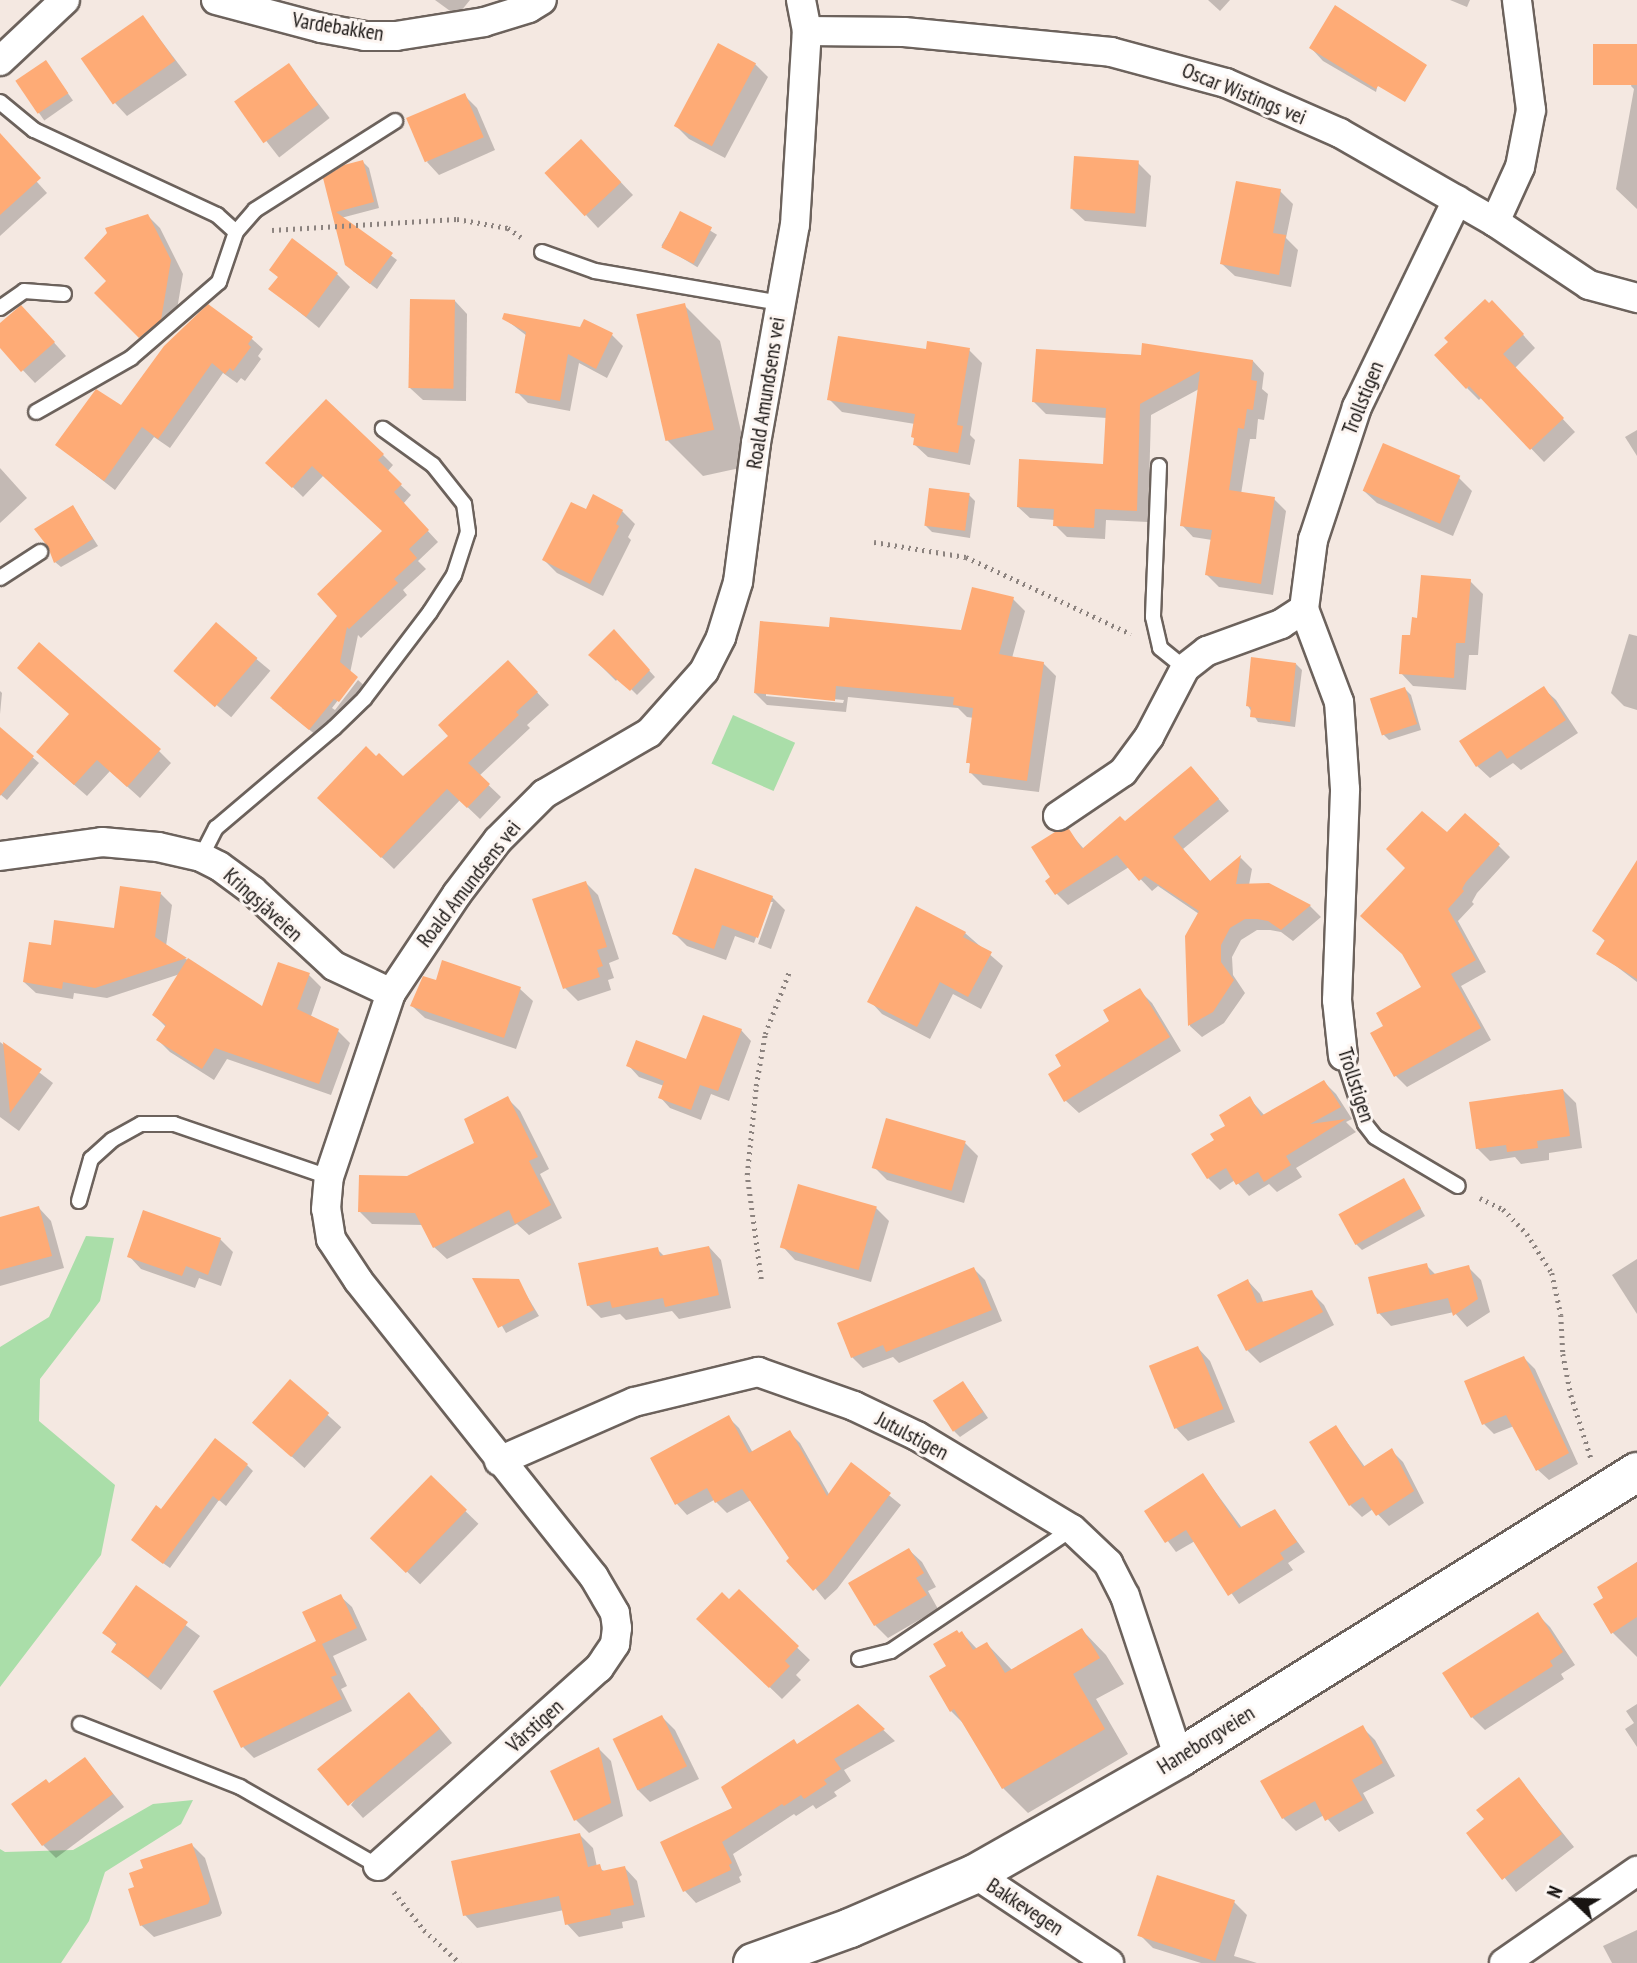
<!DOCTYPE html>
<meta charset="utf-8">
<style>
body{margin:0}
#map{position:relative;width:1637px;height:1963px;overflow:hidden;background:#f4e8e1;font-family:"PT Sans Narrow",sans-serif}
div>[style]{position:absolute}
.green>*{inset:0;background:#aadea9;transform-origin:0 0}
.shadow>*{inset:0;background:#0003;transform-origin:0 0}
.building>*{inset:0;background:#feab76;transform-origin:0 0}
.path>*{height:4.5px;margin-top:-2.25px;transform-origin:0;background:repeating-linear-gradient(90deg,#8c837f 0 2px,transparent 0 7px)}
.roads{filter:drop-shadow(2px 0 #6c625c) drop-shadow(-2px 0 #6c625c) drop-shadow(0 2px #6c625c) drop-shadow(0 -2px #6c625c)}
.lane>*{height:14px;margin:-7px;padding:0 7px;transform-origin:7px;border-radius:7px;background:#fff}
.street>*{height:28px;margin:-14px;padding:0 14px;transform-origin:14px;border-radius:14px;background:#fff}
.secondary>*{height:38px;margin:-19px;padding:0 19px;transform-origin:19px;border-radius:19px;background:#fff}
span{translate:-50% -50%;white-space:nowrap;text-align:center;line-height:1.15;-webkit-text-stroke:6px #fdf6f2;paint-order:stroke}
.street-label{font-size:21px;color:#181412}
.north{position:absolute;left:1539px;top:1865px;width:70px;height:70px;-webkit-text-stroke:5px #fdf6f2;paint-order:stroke;rotate:293deg;font-size:19px;font-weight:700;line-height:28px;text-align:center;color:#181412}
.north::after{content:'';display:block;margin:auto;width:24px;height:32px;background:#181412;clip-path:polygon(50% 0,100% 100%,50% 72%,0 100%)}
</style>
<div id="map">
<div class="green">
<div style="left:733px;top:715px;width:68px;height:53px;rotate:24deg"></div>
<div style="clip-path:polygon(86px 1236px,114px 1238px,100px 1301px,40px 1379px,39px 1421px,115px 1485px,101px 1555px,0 1687px,0 1347px,49px 1317px)"></div>
<div style="clip-path:polygon(193px 1800px,181px 1824px,105px 1872px,89px 1921px,61px 1963px,0 1963px,0 1849px,5px 1852px,73px 1850px,153px 1804px)"></div>
</div>
<div class="shadow">
<div style="clip-path:polygon(435px 0,470px 0,457px 16px)"></div>
<div style="clip-path:polygon(1208px 0,1230px 0,1220px 11px)"></div>
<div style="clip-path:polygon(1450px 0,1470px 0,1467px 7px)"></div>
<div style="clip-path:polygon(143px 17px,187px 75px,127px 116px,115px 103px)"></div>
<div style="clip-path:polygon(1387px 44px,1376px 92px,1323px 61px,1311px 48px)"></div>
<div style="left:46px;top:62px;width:47px;height:35px;rotate:55deg"></div>
<div style="clip-path:polygon(755px 64px,768px 77px,725px 158px,689px 139px,676px 126px)"></div>
<div style="left:289px;top:66px;width:66px;height:64px;rotate:52deg"></div>
<div style="clip-path:polygon(1637px 66px,1637px 209px,1616px 189px,1634px 89px,1631px 86px)"></div>
<div style="clip-path:polygon(464px 95px,477px 108px,495px 150px,439px 175px,427px 162px)"></div>
<div style="clip-path:polygon(0 141px,47px 193px,0 236px)"></div>
<div style="clip-path:polygon(594px 154px,633px 195px,598px 228px,586px 215px)"></div>
<div style="clip-path:polygon(363px 162px,369px 168px,379px 208px,341px 218px,397px 260px,377px 289px,353px 271px,325px 179px)"></div>
<div style="clip-path:polygon(1138px 163px,1151px 176px,1146px 227px,1085px 221px,1072px 209px)"></div>
<div style="clip-path:polygon(1280px 191px,1293px 204px,1286px 238px,1298px 250px,1291px 287px,1235px 276px,1222px 264px)"></div>
<div style="left:681px;top:213px;width:42px;height:38px;rotate:31deg"></div>
<div style="clip-path:polygon(147px 215px,160px 228px,183px 274px,173px 333px,153px 350px,96px 293px,109px 281px,110px 234px)"></div>
<div style="clip-path:polygon(337px 274px,350px 287px,319px 328px,271px 289px)"></div>
<div style="clip-path:polygon(455px 301px,467px 314px,466px 401px,423px 400px,410px 388px)"></div>
<div style="clip-path:polygon(684px 305px,720px 341px,749px 466px,703px 476px,667px 440px)"></div>
<div style="clip-path:polygon(208px 306px,252px 339px,263px 349px,258px 356px,261px 359px,245px 381px,241px 378px,237px 383px,223px 373px,170px 448px,154px 437px,115px 490px,57px 445px,121px 407px)"></div>
<div style="clip-path:polygon(1505px 315px,1535px 348px,1515px 368px,1575px 432px,1544px 462px,1482px 397px,1479px 400px,1467px 388px)"></div>
<div style="clip-path:polygon(504px 318px,581px 329px,584px 321px,612px 335px,623px 346px,607px 378px,579px 363px,570px 411px,528px 403px,517px 392px,527px 336px)"></div>
<div style="clip-path:polygon(34px 320px,66px 356px,35px 383px,0 346px,0 326px)"></div>
<div style="clip-path:polygon(969px 350px,982px 363px,970px 435px,975px 440px,970px 465px,928px 457px,915px 445px,915px 424px,842px 412px,829px 399px,927px 351px)"></div>
<div style="clip-path:polygon(1038px 350px,1253px 361px,1264px 373px,1262px 389px,1268px 394px,1264px 420px,1258px 419px,1256px 439px,1250px 439px,1241px 494px,1274px 499px,1286px 511px,1273px 595px,1219px 587px,1207px 575px,1212px 540px,1193px 537px,1182px 525px,1199px 389px,1151px 415px,1148px 522px,1106px 520px,1105px 539px,1067px 537px,1055px 525px,1055px 520px,1030px 518px,1018px 507px,1104px 466px,1107px 418px,1046px 414px,1034px 402px)"></div>
<div style="clip-path:polygon(1637px 430px,1637px 456px,1625px 437px)"></div>
<div style="clip-path:polygon(1384px 445px,1459px 478px,1472px 491px,1453px 536px,1377px 503px,1364px 491px)"></div>
<div style="clip-path:polygon(383px 455px,393px 465px,387px 472px,411px 495px,403px 504px,438px 542px,418px 561px,426px 569px,403px 590px,407px 595px,361px 638px,358px 635px,350px 673px,356px 677px,332px 708px,335px 710px,358px 680px,368px 689px,321px 739px,282px 708px,339px 616px,384px 532px,324px 475px,303px 497px,268px 463px)"></div>
<div style="clip-path:polygon(0 468px,27px 498px,0 523px)"></div>
<div style="clip-path:polygon(969px 495px,975px 501px,970px 538px,932px 532px,926px 526px)"></div>
<div style="clip-path:polygon(73px 507px,98px 546px,61px 567px,55px 562px)"></div>
<div style="clip-path:polygon(622px 511px,635px 524px,628px 537px,631px 540px,603px 596px,557px 573px,544px 560px,586px 512px)"></div>
<div style="clip-path:polygon(1470px 581px,1483px 594px,1478px 655px,1469px 655px,1466px 690px,1413px 686px,1401px 673px,1419px 620px)"></div>
<div style="clip-path:polygon(evenodd,1013px 599px,1025px 611px,1012px 658px,1043px 663px,1056px 676px,1039px 792px,983px 785px,971px 773px,972px 766px,968px 762px,974px 718px,967px 717px,958px 708px,848px 697px,846px 712px,767px 705px,755px 693px,830px 629px,962px 632px,1013px 599px,766px 693px,844px 700px,843px 703px,766px 696px,766px 693px)"></div>
<div style="left:216px;top:625px;width:71px;height:61px;rotate:40deg"></div>
<div style="clip-path:polygon(1629px 634px,1637px 636px,1637px 710px,1624px 706px,1611px 693px)"></div>
<div style="clip-path:polygon(619px 637px,655px 677px,637px 695px,619px 677px,616px 681px,590px 655px)"></div>
<div style="clip-path:polygon(1296px 664px,1302px 670px,1295px 727px,1258px 722px,1248px 706px)"></div>
<div style="clip-path:polygon(520px 674px,549px 705px,527px 725px,530px 728px,479px 776px,501px 797px,480px 819px,460px 800px,394px 869px,332px 810px,403px 778px)"></div>
<div style="clip-path:polygon(1543px 688px,1556px 700px,1578px 733px,1521px 770px,1513px 763px,1490px 778px,1477px 766px)"></div>
<div style="clip-path:polygon(1405px 689px,1411px 695px,1421px 730px,1389px 740px,1383px 734px)"></div>
<div style="clip-path:polygon(0 691px,2px 693px,0 714px)"></div>
<div style="clip-path:polygon(2px 731px,39px 763px,7px 800px,0 794px)"></div>
<div style="clip-path:polygon(159px 751px,171px 763px,140px 798px,110px 771px,87px 796px,50px 764px)"></div>
<div style="clip-path:polygon(1202px 780px,1229px 811px,1183px 849px,1211px 882px,1241px 858px,1252px 869px,1249px 885px,1310px 906px,1321px 917px,1293px 941px,1281px 932px,1270px 930px,1257px 930px,1241px 940px,1232px 957px,1233px 975px,1245px 993px,1224px 1023px,1202px 1037px,1190px 1026px,1187px 937px,1199px 914px,1158px 886px,1152px 891px,1129px 867px,1068px 905px,1056px 893px,1052px 877px,1068px 831px,1084px 849px)"></div>
<div style="clip-path:polygon(1447px 835px,1498px 845px,1510px 857px,1477px 893px,1472px 902px,1474px 904px,1458px 921px,1486px 972px,1461px 986px,1491px 1040px,1407px 1087px,1396px 1076px,1385px 1026px,1423px 988px)"></div>
<div style="clip-path:polygon(1637px 863px,1637px 982px,1599px 953px,1606px 942px,1595px 931px)"></div>
<div style="clip-path:polygon(586px 883px,598px 895px,619px 959px,609px 963px,614px 978px,608px 980px,611px 990px,578px 1001px,565px 988px)"></div>
<div style="clip-path:polygon(161px 894px,172px 905px,166px 946px,263px 1009px,309px 975px,321px 987px,311px 1016px,338px 1031px,350px 1043px,331px 1095px,227px 1059px,214px 1080px,170px 1052px,158px 1040px,167px 1028px,154px 1015px,180px 974px,107px 998px,74px 993px,73px 999px,36px 993px,24px 982px,52px 947px,115px 930px)"></div>
<div style="clip-path:polygon(772px 897px,785px 910px,771px 949px,758px 944px,773px 902px,769px 902px,754px 943px,735px 936px,726px 960px,687px 946px,674px 933px)"></div>
<div style="clip-path:polygon(965px 933px,1003px 966px,981px 1009px,953px 994px,930px 1039px,882px 1014px,870px 1001px)"></div>
<div style="clip-path:polygon(437px 982px,520px 989px,533px 1001px,516px 1049px,425px 1018px,412px 1006px)"></div>
<div style="clip-path:polygon(1139px 990px,1152px 1003px,1181px 1051px,1079px 1113px,1066px 1101px,1064px 1066px,1112px 1022px)"></div>
<div style="clip-path:polygon(741px 1030px,751px 1041px,729px 1101px,711px 1094px,701px 1120px,670px 1108px,660px 1097px,664px 1086px,639px 1077px,629px 1066px,687px 1061px)"></div>
<div style="clip-path:polygon(0 1042px,53px 1083px,19px 1131px,0 1117px)"></div>
<div style="clip-path:polygon(1324px 1082px,1336px 1094px,1352px 1119px,1346px 1122px,1356px 1132px,1296px 1168px,1302px 1177px,1277px 1192px,1269px 1184px,1249px 1196px,1235px 1180px,1220px 1190px,1208px 1178px,1216px 1141px,1250px 1099px,1265px 1116px)"></div>
<div style="clip-path:polygon(1563px 1090px,1576px 1103px,1582px 1148px,1549px 1153px,1549px 1160px,1521px 1164px,1515px 1157px,1490px 1161px,1477px 1148px)"></div>
<div style="clip-path:polygon(508px 1099px,520px 1111px,549px 1169px,540px 1174px,562px 1218px,529px 1235px,517px 1224px,447px 1259px,434px 1247px,423px 1225px,372px 1224px,360px 1212px,477px 1143px)"></div>
<div style="clip-path:polygon(965px 1143px,978px 1156px,964px 1203px,887px 1180px,874px 1167px)"></div>
<div style="clip-path:polygon(1404px 1180px,1425px 1216px,1362px 1250px,1356px 1244px)"></div>
<div style="clip-path:polygon(39px 1208px,51px 1221px,64px 1268px,0 1286px,0 1219px)"></div>
<div style="clip-path:polygon(876px 1208px,889px 1221px,871px 1282px,795px 1260px,783px 1247px)"></div>
<div style="clip-path:polygon(144px 1213px,220px 1239px,233px 1252px,221px 1286px,199px 1278px,195px 1288px,141px 1269px,129px 1256px)"></div>
<div style="clip-path:polygon(709px 1247px,721px 1260px,731px 1308px,679px 1319px,672px 1311px,626px 1320px,620px 1314px,601px 1318px,588px 1305px,657px 1249px,665px 1257px)"></div>
<div style="clip-path:polygon(1637px 1259px,1637px 1314px,1612px 1275px)"></div>
<div style="clip-path:polygon(1426px 1265px,1436px 1275px,1468px 1267px,1481px 1280px,1490px 1312px,1467px 1327px,1454px 1312px,1391px 1326px,1379px 1313px)"></div>
<div style="clip-path:polygon(974px 1269px,985px 1280px,1002px 1321px,899px 1363px,893px 1357px,863px 1368px,852px 1357px)"></div>
<div style="clip-path:polygon(475px 1279px,518px 1281px,539px 1316px,506px 1333px)"></div>
<div style="clip-path:polygon(1248px 1281px,1260px 1294px,1264px 1304px,1311px 1292px,1324px 1305px,1334px 1325px,1260px 1363px,1247px 1350px)"></div>
<div style="clip-path:polygon(1198px 1348px,1210px 1361px,1235px 1422px,1188px 1441px,1176px 1428px)"></div>
<div style="clip-path:polygon(1524px 1358px,1535px 1369px,1578px 1464px,1549px 1480px,1538px 1470px,1514px 1426px,1494px 1434px,1484px 1424px)"></div>
<div style="left:290px;top:1381px;width:69px;height:55px;rotate:42deg"></div>
<div style="clip-path:polygon(968px 1389px,988px 1418px,960px 1437px,954px 1431px)"></div>
<div style="clip-path:polygon(728px 1417px,739px 1428px,753px 1453px,790px 1433px,800px 1443px,830px 1496px,852px 1465px,901px 1505px,837px 1589px,825px 1600px,791px 1559px,751px 1500px,727px 1513px,714px 1500px,687px 1515px,677px 1504px,652px 1459px)"></div>
<div style="clip-path:polygon(1336px 1427px,1365px 1467px,1392px 1451px,1403px 1462px,1424px 1503px,1389px 1526px,1373px 1509px,1362px 1517px,1350px 1505px,1311px 1443px)"></div>
<div style="clip-path:polygon(247px 1465px,253px 1471px,226px 1506px,219px 1500px,170px 1568px,139px 1546px,161px 1511px)"></div>
<div style="clip-path:polygon(1203px 1475px,1242px 1528px,1275px 1511px,1305px 1552px,1288px 1563px,1293px 1570px,1239px 1604px,1195px 1541px,1176px 1552px,1146px 1512px)"></div>
<div style="left:431px;top:1478px;width:66px;height:84px;rotate:44deg"></div>
<div style="clip-path:polygon(909px 1550px,922px 1562px,936px 1587px,928px 1591px,938px 1609px,888px 1638px,875px 1625px,851px 1584px)"></div>
<div style="clip-path:polygon(1637px 1562px,1637px 1657px,1613px 1633px,1606px 1598px,1599px 1588px)"></div>
<div style="clip-path:polygon(136px 1588px,200px 1636px,161px 1690px,113px 1652px,118px 1646px,104px 1633px)"></div>
<div style="clip-path:polygon(739px 1592px,810px 1660px,796px 1675px,801px 1680px,782px 1699px,711px 1631px)"></div>
<div style="clip-path:polygon(340px 1596px,352px 1607px,367px 1640px,333px 1656px,347px 1686px,341px 1689px,352px 1711px,254px 1758px,243px 1747px,318px 1641px)"></div>
<div style="clip-path:polygon(1537px 1614px,1550px 1627px,1575px 1665px,1561px 1674px,1564px 1679px,1485px 1730px,1472px 1717px)"></div>
<div style="clip-path:polygon(1082px 1630px,1106px 1655px,1124px 1684px,1096px 1699px,1128px 1754px,1028px 1813px,1003px 1788px,966px 1726px,951px 1711px,949px 1667px,962px 1633px,977px 1649px,987px 1644px,1013px 1671px)"></div>
<div style="clip-path:polygon(1637px 1704px,1637px 1747px,1625px 1729px,1634px 1723px,1626px 1711px)"></div>
<div style="clip-path:polygon(858px 1706px,895px 1741px,844px 1770px,851px 1781px,834px 1792px,837px 1796px,816px 1809px,813px 1805px,796px 1816px,794px 1814px,733px 1854px,742px 1875px,739px 1877px,741px 1882px,696px 1903px,685px 1891px,662px 1843px,735px 1809px,797px 1745px)"></div>
<div style="clip-path:polygon(422px 1707px,452px 1743px,363px 1818px,351px 1805px)"></div>
<div style="clip-path:polygon(662px 1717px,675px 1730px,699px 1779px,650px 1802px,638px 1790px)"></div>
<div style="clip-path:polygon(1363px 1728px,1375px 1740px,1395px 1776px,1363px 1793px,1374px 1813px,1339px 1832px,1324px 1815px,1296px 1831px,1283px 1818px)"></div>
<div style="clip-path:polygon(599px 1749px,611px 1761px,623px 1816px,589px 1833px,576px 1820px)"></div>
<div style="clip-path:polygon(85px 1759px,124px 1807px,56px 1858px,43px 1845px)"></div>
<div style="clip-path:polygon(1519px 1779px,1574px 1847px,1516px 1892px,1469px 1833px,1486px 1820px)"></div>
<div style="clip-path:polygon(580px 1835px,593px 1848px,597px 1867px,606px 1872px,625px 1868px,637px 1881px,645px 1917px,622px 1922px,623px 1928px,579px 1937px,567px 1924px,564px 1910px,477px 1928px,465px 1915px)"></div>
<div style="clip-path:polygon(192px 1845px,205px 1858px,222px 1913px,220px 1916px,154px 1937px,141px 1925px)"></div>
<div style="clip-path:polygon(1234px 1902px,1247px 1915px,1234px 1956px,1257px 1963px,1201px 1963px,1153px 1948px,1140px 1935px)"></div>
<div style="clip-path:polygon(1637px 1930px,1637px 1963px,1612px 1963px,1603px 1946px)"></div>
</div>
<div class="building">
<div style="clip-path:polygon(1335px 5px,1427px 65px,1405px 102px,1378px 86px,1376px 89px,1309px 48px)"></div>
<div style="left:143px;top:15px;width:56px;height:76px;rotate:55deg"></div>
<div style="left:718px;top:43px;width:43px;height:94px;rotate:28deg"></div>
<div style="left:1637px;top:44px;width:41px;height:44px;rotate:90deg"></div>
<div style="left:46px;top:60px;width:40px;height:37px;rotate:56deg"></div>
<div style="left:289px;top:63px;width:51px;height:67px;rotate:55deg"></div>
<div style="left:465px;top:93px;width:48px;height:64px;rotate:67deg"></div>
<div style="clip-path:polygon(0 133px,41px 178px,0 215px)"></div>
<div style="left:581px;top:139px;width:59px;height:50px;rotate:47deg"></div>
<div style="left:1074px;top:156px;width:65px;height:53px;rotate:4deg"></div>
<div style="clip-path:polygon(363px 160px,374px 202px,336px 212px,393px 253px,370px 284px,345px 265px,323px 178px,344px 165px)"></div>
<div style="clip-path:polygon(1236px 181px,1281px 189px,1273px 233px,1286px 235px,1279px 275px,1220px 264px)"></div>
<div style="left:680px;top:211px;width:36px;height:41px;rotate:27deg"></div>
<div style="clip-path:polygon(148px 214px,171px 260px,161px 320px,139px 338px,94px 293px,106px 281px,84px 258px,107px 233px,105px 228px)"></div>
<div style="clip-path:polygon(292px 238px,338px 273px,306px 317px,268px 289px,278px 277px,269px 270px)"></div>
<div style="left:410px;top:299px;width:45px;height:89px;rotate:1deg"></div>
<div style="clip-path:polygon(1485px 299px,1489px 303px,1492px 300px,1524px 334px,1503px 354px,1564px 418px,1530px 450px,1469px 386px,1466px 389px,1434px 355px,1448px 342px,1444px 338px)"></div>
<div style="left:685px;top:303px;width:130px;height:50px;rotate:77deg"></div>
<div style="clip-path:polygon(208px 304px,253px 337px,248px 344px,251px 347px,233px 371px,230px 368px,225px 374px,212px 363px,158px 439px,142px 427px,104px 481px,55px 445px,96px 389px,121px 405px,164px 346px)"></div>
<div style="clip-path:polygon(21px 305px,55px 342px,21px 372px,0 348px,0 323px)"></div>
<div style="clip-path:polygon(504px 313px,580px 327px,584px 319px,613px 333px,596px 369px,568px 354px,560px 401px,515px 393px,526px 332px,502px 319px)"></div>
<div style="clip-path:polygon(838px 336px,926px 349px,927px 341px,970px 348px,957px 425px,963px 426px,958px 453px,913px 445px,914px 438px,911px 437px,915px 414px,827px 400px)"></div>
<div style="clip-path:polygon(1142px 343px,1253px 360px,1251px 380px,1257px 381px,1253px 410px,1247px 409px,1244px 429px,1238px 428px,1229px 490px,1275px 497px,1261px 584px,1205px 575px,1212px 530px,1180px 526px,1200px 371px,1140px 404px,1137px 511px,1095px 509px,1094px 528px,1053px 526px,1054px 509px,1017px 507px,1019px 459px,1103px 464px,1106px 408px,1032px 402px,1036px 349px,1141px 355px)"></div>
<div style="clip-path:polygon(326px 399px,384px 454px,378px 460px,402px 484px,394px 492px,429px 530px,409px 549px,417px 558px,394px 579px,398px 583px,349px 629px,347px 627px,340px 662px,358px 677px,339px 702px,334px 699px,309px 730px,270px 698px,337px 616px,317px 594px,382px 531px,312px 466px,292px 488px,265px 463px)"></div>
<div style="left:1383px;top:443px;width:84px;height:52px;rotate:23deg"></div>
<div style="left:929px;top:488px;width:41px;height:38px;rotate:7deg"></div>
<div style="clip-path:polygon(593px 494px,623px 510px,616px 524px,619px 526px,590px 584px,542px 560px,571px 502px,586px 509px)"></div>
<div style="clip-path:polygon(73px 505px,93px 539px,54px 563px,48px 547px,34px 529px)"></div>
<div style="clip-path:polygon(1421px 575px,1471px 579px,1465px 643px,1456px 643px,1454px 678px,1399px 674px,1402px 635px,1410px 635px,1412px 617px,1417px 618px)"></div>
<div style="clip-path:polygon(972px 587px,1014px 597px,999px 654px,1044px 662px,1027px 781px,969px 773px,970px 763px,966px 763px,973px 708px,953px 705px,954px 697px,836px 686px,835px 701px,754px 693px,760px 621px,829px 627px,830px 617px,961px 630px)"></div>
<div style="left:216px;top:622px;width:55px;height:65px;rotate:41deg"></div>
<div style="clip-path:polygon(614px 629px,650px 670px,630px 691px,588px 655px)"></div>
<div style="clip-path:polygon(39px 642px,161px 749px,127px 787px,97px 760px,74px 785px,36px 752px,69px 714px,17px 668px)"></div>
<div style="clip-path:polygon(1251px 657px,1296px 663px,1290px 722px,1250px 717px,1251px 707px,1246px 706px)"></div>
<div style="clip-path:polygon(508px 660px,538px 692px,516px 712px,519px 715px,468px 763px,490px 784px,467px 808px,447px 789px,381px 858px,317px 798px,366px 746px,376px 756px,379px 753px,403px 776px,448px 736px,438px 725px)"></div>
<div style="clip-path:polygon(1544px 686px,1566px 720px,1507px 759px,1501px 750px,1476px 767px,1459px 741px)"></div>
<div style="left:1405px;top:687px;width:39px;height:37px;rotate:72deg"></div>
<div style="clip-path:polygon(0 727px,34px 756px,0 796px)"></div>
<div style="clip-path:polygon(1191px 766px,1219px 799px,1173px 837px,1210px 881px,1241px 855px,1236px 884px,1269px 883px,1311px 905px,1281px 930px,1268px 921px,1257px 919px,1245px 919px,1230px 928px,1221px 945px,1221px 962px,1234px 980px,1213px 1012px,1188px 1026px,1185px 936px,1199px 911px,1145px 876px,1139px 881px,1117px 855px,1055px 895px,1045px 881px,1050px 877px,1031px 847px,1055px 832px,1069px 829px,1082px 849px,1120px 816px,1125px 821px)"></div>
<div style="clip-path:polygon(1422px 811px,1447px 832px,1465px 813px,1500px 844px,1466px 882px,1462px 889px,1464px 891px,1448px 909px,1476px 960px,1451px 974px,1481px 1028px,1394px 1077px,1370px 1033px,1383px 1026px,1376px 1013px,1421px 987px,1402px 954px,1360px 916px,1405px 868px,1386px 849px)"></div>
<div style="clip-path:polygon(1637px 860px,1637px 979px,1596px 954px,1605px 940px,1592px 931px)"></div>
<div style="clip-path:polygon(695px 868px,773px 896px,758px 938px,722px 925px,714px 949px,672px 934px)"></div>
<div style="clip-path:polygon(586px 881px,607px 947px,597px 950px,603px 966px,597px 968px,600px 977px,563px 989px,532px 899px)"></div>
<div style="clip-path:polygon(120px 886px,161px 892px,155px 937px,187px 958px,95px 988px,63px 982px,62px 989px,23px 982px,29px 942px,51px 945px,54px 920px,114px 928px)"></div>
<div style="clip-path:polygon(916px 906px,966px 932px,963px 937px,992px 952px,968px 997px,940px 982px,917px 1027px,867px 1002px)"></div>
<div style="clip-path:polygon(188px 958px,262px 1006px,278px 962px,310px 973px,297px 1009px,339px 1029px,319px 1084px,215px 1048px,202px 1069px,156px 1040px,166px 1025px,152px 1015px)"></div>
<div style="clip-path:polygon(442px 960px,521px 987px,504px 1038px,410px 1006px,423px 976px,436px 980px)"></div>
<div style="clip-path:polygon(1140px 988px,1170px 1037px,1064px 1102px,1048px 1074px,1061px 1066px,1055px 1055px,1109px 1021px,1103px 1010px)"></div>
<div style="clip-path:polygon(703px 1015px,742px 1029px,718px 1091px,700px 1085px,691px 1110px,658px 1098px,664px 1081px,626px 1066px,636px 1040px,686px 1059px)"></div>
<div style="clip-path:polygon(3px 1042px,42px 1069px,10px 1113px)"></div>
<div style="clip-path:polygon(1324px 1080px,1341px 1107px,1310px 1124px,1346px 1119px,1286px 1156px,1291px 1165px,1264px 1182px,1258px 1172px,1236px 1185px,1226px 1168px,1207px 1179px,1191px 1154px,1214px 1140px,1210px 1134px,1225px 1126px,1219px 1115px,1250px 1096px,1261px 1116px)"></div>
<div style="clip-path:polygon(1563px 1089px,1570px 1136px,1537px 1141px,1538px 1148px,1507px 1152px,1506px 1145px,1476px 1149px,1469px 1102px)"></div>
<div style="clip-path:polygon(508px 1096px,538px 1157px,529px 1161px,551px 1205px,515px 1224px,509px 1210px,433px 1248px,415px 1213px,358px 1212px,359px 1175px,407px 1176px,474px 1143px,464px 1119px)"></div>
<div style="left:886px;top:1118px;width:83px;height:52px;rotate:16deg"></div>
<div style="left:1404px;top:1178px;width:35px;height:75px;rotate:61deg"></div>
<div style="left:798px;top:1184px;width:82px;height:66px;rotate:16deg"></div>
<div style="clip-path:polygon(39px 1206px,52px 1256px,0 1270px,0 1217px)"></div>
<div style="clip-path:polygon(143px 1210px,221px 1238px,208px 1275px,186px 1266px,182px 1276px,127px 1257px)"></div>
<div style="clip-path:polygon(709px 1246px,719px 1295px,665px 1307px,663px 1298px,612px 1308px,610px 1301px,587px 1306px,578px 1263px,658px 1247px,660px 1256px)"></div>
<div style="clip-path:polygon(1427px 1263px,1430px 1275px,1469px 1265px,1478px 1299px,1453px 1316px,1448px 1298px,1377px 1314px,1368px 1277px)"></div>
<div style="clip-path:polygon(974px 1267px,992px 1310px,886px 1352px,883px 1345px,851px 1358px,837px 1323px)"></div>
<div style="clip-path:polygon(472px 1278px,519px 1279px,534px 1310px,498px 1328px)"></div>
<div style="clip-path:polygon(1248px 1279px,1257px 1303px,1312px 1290px,1323px 1312px,1246px 1351px,1217px 1295px)"></div>
<div style="left:1198px;top:1346px;width:68px;height:53px;rotate:68deg"></div>
<div style="clip-path:polygon(1524px 1356px,1569px 1453px,1536px 1471px,1506px 1415px,1482px 1425px,1464px 1381px)"></div>
<div style="left:290px;top:1379px;width:52px;height:58px;rotate:41deg"></div>
<div style="left:963px;top:1381px;width:37px;height:36px;rotate:57deg"></div>
<div style="clip-path:polygon(729px 1415px,749px 1453px,790px 1430px,827px 1496px,851px 1462px,891px 1493px,827px 1578px,813px 1591px,786px 1561px,789px 1558px,742px 1489px,715px 1503px,707px 1488px,675px 1505px,650px 1458px)"></div>
<div style="clip-path:polygon(1336px 1425px,1363px 1467px,1392px 1448px,1414px 1491px,1376px 1516px,1363px 1497px,1349px 1506px,1309px 1442px)"></div>
<div style="clip-path:polygon(215px 1438px,248px 1464px,219px 1501px,213px 1496px,163px 1564px,131px 1540px,156px 1505px,161px 1509px)"></div>
<div style="clip-path:polygon(1203px 1473px,1239px 1528px,1275px 1509px,1297px 1542px,1280px 1553px,1284px 1559px,1228px 1596px,1186px 1530px,1165px 1543px,1144px 1511px)"></div>
<div style="left:431px;top:1475px;width:50px;height:88px;rotate:44deg"></div>
<div style="clip-path:polygon(909px 1548px,924px 1573px,916px 1578px,927px 1595px,874px 1626px,848px 1583px)"></div>
<div style="clip-path:polygon(1637px 1562px,1637px 1617px,1611px 1634px,1593px 1604px,1603px 1598px,1597px 1587px)"></div>
<div style="clip-path:polygon(136px 1585px,188px 1622px,148px 1678px,111px 1652px,117px 1643px,102px 1633px)"></div>
<div style="clip-path:polygon(739px 1589px,799px 1646px,785px 1661px,790px 1666px,769px 1688px,696px 1619px,722px 1592px,729px 1599px)"></div>
<div style="clip-path:polygon(341px 1594px,357px 1628px,322px 1644px,337px 1675px,331px 1677px,342px 1699px,241px 1748px,213px 1691px,316px 1641px,302px 1612px)"></div>
<div style="clip-path:polygon(1538px 1612px,1563px 1652px,1550px 1661px,1553px 1666px,1471px 1718px,1442px 1673px)"></div>
<div style="clip-path:polygon(1082px 1628px,1100px 1658px,1073px 1674px,1105px 1729px,1002px 1789px,954px 1709px,950px 1712px,929px 1676px,946px 1666px,933px 1644px,957px 1630px,959px 1633px,962px 1631px,973px 1650px,987px 1642px,1005px 1673px)"></div>
<div style="left:409px;top:1692px;width:48px;height:120px;rotate:50deg"></div>
<div style="clip-path:polygon(858px 1704px,885px 1729px,834px 1759px,841px 1769px,824px 1780px,827px 1784px,804px 1799px,801px 1795px,784px 1806px,782px 1804px,722px 1842px,732px 1863px,729px 1865px,731px 1870px,683px 1892px,660px 1842px,732px 1808px,721px 1787px,794px 1739px,797px 1744px)"></div>
<div style="left:662px;top:1715px;width:57px;height:55px;rotate:64deg"></div>
<div style="clip-path:polygon(1363px 1725px,1383px 1763px,1352px 1780px,1363px 1800px,1325px 1821px,1315px 1801px,1282px 1819px,1260px 1781px)"></div>
<div style="clip-path:polygon(599px 1747px,611px 1803px,574px 1821px,550px 1771px)"></div>
<div style="clip-path:polygon(85px 1757px,113px 1794px,42px 1846px,11px 1804px,46px 1779px,49px 1783px)"></div>
<div style="clip-path:polygon(1519px 1777px,1562px 1834px,1502px 1880px,1466px 1833px,1484px 1819px,1476px 1810px)"></div>
<div style="clip-path:polygon(580px 1833px,588px 1867px,600px 1864px,602px 1871px,625px 1866px,634px 1905px,610px 1910px,611px 1915px,565px 1925px,559px 1896px,463px 1916px,451px 1861px)"></div>
<div style="clip-path:polygon(192px 1843px,210px 1899px,208px 1904px,140px 1926px,128px 1889px,134px 1887px,129px 1873px,143px 1868px,140px 1860px)"></div>
<div style="left:1157px;top:1875px;width:82px;height:64px;rotate:18deg"></div>
</div>
<div class="path">
<div style="left:272px;top:230px;width:185px;rotate:-3.4deg"></div>
<div style="left:457px;top:219px;width:52px;rotate:10deg"></div>
<div style="left:508px;top:228px;width:16px;rotate:35deg"></div>
<div style="left:874px;top:542px;width:93px;rotate:9.3deg"></div>
<div style="left:966px;top:557px;width:182px;rotate:25deg"></div>
<div style="left:1480px;top:1198px;width:25px;rotate:26deg"></div>
<div style="left:1503px;top:1209px;width:35px;rotate:46deg"></div>
<div style="left:1527px;top:1234px;width:46px;rotate:57.3deg"></div>
<div style="left:1552px;top:1273px;width:43px;rotate:77.9deg"></div>
<div style="left:1561px;top:1315px;width:39px;rotate:87deg"></div>
<div style="left:1563px;top:1354px;width:42px;rotate:79deg"></div>
<div style="left:1571px;top:1395px;width:66px;rotate:72.4deg"></div>
<div style="left:761px;top:1279px;width:105px;rotate:-97.7deg"></div>
<div style="left:747px;top:1175px;width:89px;rotate:-84.2deg"></div>
<div style="left:756px;top:1086px;width:53px;rotate:-80.2deg"></div>
<div style="left:765px;top:1034px;width:66px;rotate:-68.8deg"></div>
<div style="left:394px;top:1892px;width:48px;rotate:51.7deg"></div>
<div style="left:424px;top:1930px;width:49px;rotate:42.5deg"></div>
</div>
<div class="roads">
<div class="lane">
<div style="left:0;top:102px;width:44px;rotate:39.5deg"></div>
<div style="left:34px;top:130px;width:202px;rotate:24.9deg"></div>
<div style="left:217px;top:215px;width:25px;rotate:42deg"></div>
<div style="left:236px;top:232px;width:53px;rotate:108.8deg"></div>
<div style="left:219px;top:282px;width:116px;rotate:139.2deg"></div>
<div style="left:131px;top:358px;width:109px;rotate:150.4deg"></div>
<div style="left:236px;top:232px;width:29px;rotate:-49deg"></div>
<div style="left:255px;top:210px;width:166px;rotate:-32.4deg"></div>
<div style="left:542px;top:252px;width:56px;rotate:19.7deg"></div>
<div style="left:595px;top:271px;width:188px;rotate:9.8deg"></div>
<div style="left:0;top:308px;width:29px;rotate:-35deg"></div>
<div style="left:24px;top:291px;width:40px;rotate:4.3deg"></div>
<div style="left:1159px;top:466px;width:151px;rotate:92.3deg"></div>
<div style="left:1153px;top:617px;width:32px;rotate:77deg"></div>
<div style="left:1160px;top:648px;width:32px;rotate:39deg"></div>
<div style="left:0;top:578px;width:48px;rotate:-33deg"></div>
<div style="left:201px;top:857px;width:33px;rotate:-63deg"></div>
<div style="left:216px;top:828px;width:155px;rotate:-40.3deg"></div>
<div style="left:334px;top:728px;width:42px;rotate:-44deg"></div>
<div style="left:364px;top:699px;width:109px;rotate:-52.8deg"></div>
<div style="left:430px;top:612px;width:44px;rotate:-57deg"></div>
<div style="left:454px;top:575px;width:45px;rotate:-72deg"></div>
<div style="left:468px;top:532px;width:28px;rotate:-98deg"></div>
<div style="left:464px;top:504px;width:50px;rotate:-128.5deg"></div>
<div style="left:433px;top:465px;width:62px;rotate:-144.2deg"></div>
<div style="left:1343px;top:1056px;width:71px;rotate:72.1deg"></div>
<div style="left:1365px;top:1124px;width:16px;rotate:52deg"></div>
<div style="left:1375px;top:1137px;width:96px;rotate:30.6deg"></div>
<div style="left:79px;top:1201px;width:44px;rotate:-74.1deg"></div>
<div style="left:91px;top:1159px;width:28px;rotate:-42deg"></div>
<div style="left:112px;top:1140px;width:33px;rotate:-29deg"></div>
<div style="left:141px;top:1124px;width:33px"></div>
<div style="left:174px;top:1124px;width:164px;rotate:18.9deg"></div>
<div style="left:859px;top:1659px;width:33px;rotate:-14deg"></div>
<div style="left:891px;top:1651px;width:218px;rotate:-34deg"></div>
<div style="left:80px;top:1724px;width:172px;rotate:21.5deg"></div>
<div style="left:240px;top:1787px;width:159px;rotate:29.8deg"></div>
</div>
<div class="street">
<div style="left:216px;top:0;width:109px;rotate:14.9deg"></div>
<div style="left:321px;top:28px;width:45px;rotate:10.3deg"></div>
<div style="left:365px;top:36px;width:31px"></div>
<div style="left:396px;top:36px;width:89px;rotate:-9deg"></div>
<div style="left:484px;top:22px;width:47px;rotate:-17.3deg"></div>
<div style="left:529px;top:8px;width:15px;rotate:-32deg"></div>
<div style="left:807px;top:31px;width:97px;rotate:0.6deg"></div>
<div style="left:904px;top:32px;width:208px;rotate:5.5deg"></div>
<div style="left:1111px;top:52px;width:119px;rotate:15.1deg"></div>
<div style="left:1226px;top:83px;width:124px;rotate:23.7deg"></div>
<div style="left:1340px;top:133px;width:179px;rotate:29.9deg"></div>
<div style="left:1495px;top:222px;width:113px;rotate:33.8deg"></div>
<div style="left:1589px;top:285px;width:50px;rotate:15.2deg"></div>
<div style="left:0;top:61px;width:89px;rotate:-43.2deg"></div>
<div style="left:1495px;top:222px;width:60px;rotate:-65.6deg"></div>
<div style="left:1520px;top:167px;width:58px;rotate:-79.1deg"></div>
<div style="left:1531px;top:110px;width:111px;rotate:-97.3deg"></div>
<div style="left:1058px;top:816px;width:78px;rotate:-34.1deg"></div>
<div style="left:1123px;top:772px;width:44px;rotate:-53.4deg"></div>
<div style="left:1149px;top:737px;width:78px;rotate:-62.4deg"></div>
<div style="left:1185px;top:668px;width:28px;rotate:-38deg"></div>
<div style="left:1207px;top:651px;width:79px;rotate:-20deg"></div>
<div style="left:1281px;top:624px;width:27px;rotate:-33deg"></div>
<div style="left:0;top:856px;width:103px;rotate:-7.8deg"></div>
<div style="left:102px;top:842px;width:56px;rotate:5.1deg"></div>
<div style="left:158px;top:847px;width:44px;rotate:13.1deg"></div>
<div style="left:201px;top:857px;width:20px;rotate:27deg"></div>
<div style="left:219px;top:866px;width:42px;rotate:36.3deg"></div>
<div style="left:253px;top:891px;width:110px;rotate:42.8deg"></div>
<div style="left:334px;top:966px;width:63px;rotate:25.3deg"></div>
<div style="left:1343px;top:1056px;width:56px;rotate:-96.1deg"></div>
<div style="left:1337px;top:1000px;width:211px;rotate:-87.8deg"></div>
<div style="left:1345px;top:789px;width:87px;rotate:-93.9deg"></div>
<div style="left:1339px;top:702px;width:99px;rotate:-110.6deg"></div>
<div style="left:1304px;top:609px;width:70px;rotate:-82.6deg"></div>
<div style="left:1313px;top:540px;width:140px;rotate:-71.7deg"></div>
<div style="left:1357px;top:407px;width:230px;rotate:-64.2deg"></div>
<div style="left:499px;top:1461px;width:147px;rotate:-23.6deg"></div>
<div style="left:634px;top:1402px;width:128px;rotate:-13.6deg"></div>
<div style="left:758px;top:1372px;width:102px;rotate:19.5deg"></div>
<div style="left:854px;top:1406px;width:70px;rotate:25.5deg"></div>
<div style="left:917px;top:1436px;width:181px;rotate:31deg"></div>
<div style="left:1072px;top:1529px;width:50px;rotate:43.4deg"></div>
<div style="left:1108px;top:1563px;width:37px;rotate:63deg"></div>
<div style="left:1125px;top:1596px;width:171px;rotate:71.6deg"></div>
<div style="left:378px;top:1866px;width:297px;rotate:-41.9deg"></div>
<div style="left:599px;top:1668px;width:29px;rotate:-56deg"></div>
<div style="left:615px;top:1644px;width:16px;rotate:-83deg"></div>
<div style="left:617px;top:1628px;width:15px;rotate:-98deg"></div>
<div style="left:615px;top:1613px;width:42px;rotate:-120.3deg"></div>
<div style="left:594px;top:1577px;width:379px;rotate:-128.5deg"></div>
<div style="left:358px;top:1280px;width:49px;rotate:-123.4deg"></div>
<div style="left:331px;top:1239px;width:30px;rotate:-99deg"></div>
<div style="left:326px;top:1209px;width:32px;rotate:-85deg"></div>
<div style="left:329px;top:1177px;width:194px;rotate:-71.4deg"></div>
<div style="left:391px;top:993px;width:119px;rotate:-56.3deg"></div>
<div style="left:457px;top:894px;width:68px;rotate:-52.8deg"></div>
<div style="left:498px;top:840px;width:65px;rotate:-45deg"></div>
<div style="left:544px;top:794px;width:121px;rotate:-30.2deg"></div>
<div style="left:649px;top:733px;width:83px;rotate:-48.4deg"></div>
<div style="left:704px;top:671px;width:38px;rotate:-63deg"></div>
<div style="left:721px;top:637px;width:58px;rotate:-72.8deg"></div>
<div style="left:738px;top:582px;width:140px;rotate:-82.6deg"></div>
<div style="left:756px;top:443px;width:221px;rotate:-79.9deg"></div>
<div style="left:795px;top:225px;width:194px;rotate:-86.5deg"></div>
<div style="left:807px;top:31px;width:32px;rotate:-101deg"></div>
<div style="left:975px;top:1874px;width:161px;rotate:33.6deg"></div>
<div style="left:1504px;top:1963px;width:162px;rotate:-34.7deg"></div>
</div>
<div class="secondary">
<div style="left:753px;top:1963px;width:103px;rotate:-19.8deg"></div>
<div style="left:850px;top:1928px;width:136px;rotate:-23.4deg"></div>
<div style="left:975px;top:1874px;width:235px;rotate:-29.6deg"></div>
<div style="left:1179px;top:1758px;width:540px;rotate:-31.98deg"></div>
</div>
</div>
<div class="street-label">
<span style="left:338px;top:27px;rotate:9deg">Vardebakken</span>
<span style="left:1244px;top:94px;rotate:22deg">Oscar Wistings vei</span>
<span style="left:766px;top:393px;rotate:-81deg">Roald Amundsens vei</span>
<span style="left:1363px;top:398px;rotate:-68deg">Trollstigen</span>
<span style="left:469px;top:884px;rotate:-52deg">Roald Amundsens vei</span>
<span style="left:263px;top:905px;rotate:42deg">Kringsjåveien</span>
<span style="left:1356px;top:1085px;rotate:72deg">Trollstigen</span>
<span style="left:912px;top:1436px;rotate:28deg">Jutulstigen</span>
<span style="left:535px;top:1726px;rotate:-42deg">Vårstigen</span>
<span style="left:1206px;top:1740px;rotate:-32deg">Haneborgveien</span>
<span style="left:1025px;top:1907px;rotate:33deg">Bakkevegen</span>
</div>
<div class="north">N</div>
</div>
